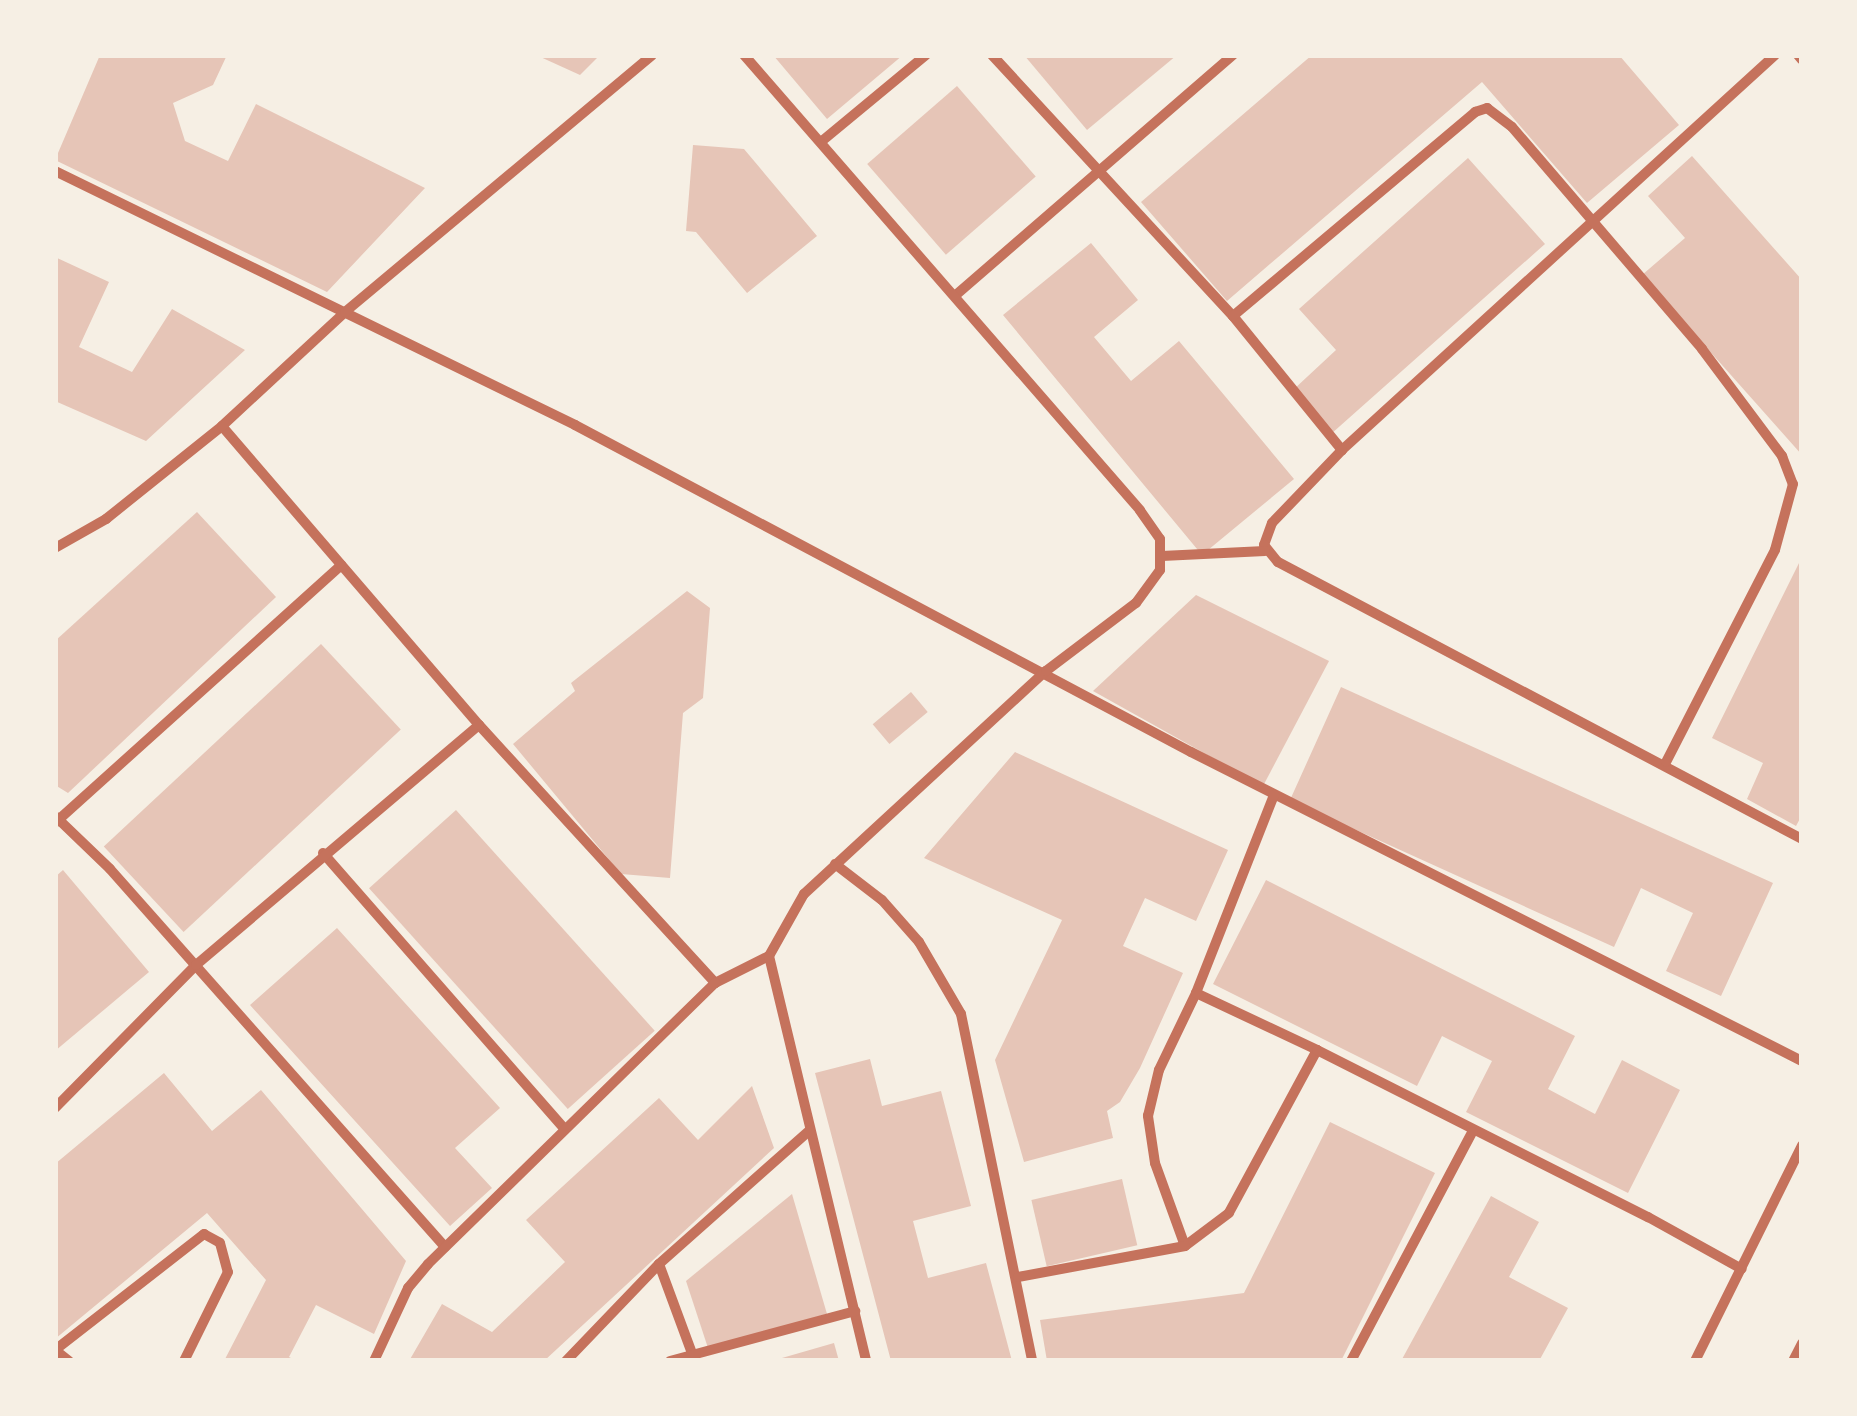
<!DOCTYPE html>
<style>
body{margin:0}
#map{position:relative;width:1857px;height:1416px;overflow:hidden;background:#f6efe4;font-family:"Source Serif 4",serif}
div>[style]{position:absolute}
.building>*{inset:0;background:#e6c5b7;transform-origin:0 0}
.minor>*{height:10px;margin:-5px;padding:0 5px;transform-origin:5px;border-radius:5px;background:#c5725c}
span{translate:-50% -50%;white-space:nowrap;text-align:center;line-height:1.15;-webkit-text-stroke:10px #f6efe4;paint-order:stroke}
.frame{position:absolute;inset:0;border:58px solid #f6efe4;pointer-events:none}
</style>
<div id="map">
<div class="building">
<div style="clip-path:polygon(100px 55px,227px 55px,213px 85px,173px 103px,185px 141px,228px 161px,256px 104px,425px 188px,327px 292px,55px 160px)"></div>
<div style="clip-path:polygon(536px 55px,600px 55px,580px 75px)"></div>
<div style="clip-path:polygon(773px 55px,903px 55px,827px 119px)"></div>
<div style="clip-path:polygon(1024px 55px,1177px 55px,1087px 130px)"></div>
<div style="clip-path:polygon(1312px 55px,1619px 55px,1679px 125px,1587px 203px,1482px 82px,1227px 301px,1141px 202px)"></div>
<div style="left:957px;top:86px;width:120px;height:119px;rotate:49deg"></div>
<div style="clip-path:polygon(693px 145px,744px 149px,817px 236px,747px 293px,696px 232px,686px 231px)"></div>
<div style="clip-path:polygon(1692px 156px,1802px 280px,1802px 455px,1642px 275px,1685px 238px,1648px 196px)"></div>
<div style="clip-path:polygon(1468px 158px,1545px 244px,1331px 434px,1293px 390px,1336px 350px,1299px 309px)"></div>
<div style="clip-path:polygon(1091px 243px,1138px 300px,1094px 337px,1131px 381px,1179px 341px,1294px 479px,1202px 555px,1003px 315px)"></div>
<div style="clip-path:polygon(55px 257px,109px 282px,79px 347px,132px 372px,172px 309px,245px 350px,146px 441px,55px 401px)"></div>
<div style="clip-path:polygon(197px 512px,276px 597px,68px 793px,55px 785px,55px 641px)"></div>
<div style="clip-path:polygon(1802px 557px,1802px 815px,1796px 826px,1747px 799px,1763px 763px,1712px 738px)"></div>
<div style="clip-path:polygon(687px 591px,710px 608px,703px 698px,683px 713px,670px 878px,621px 874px,513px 744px,575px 691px,571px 683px)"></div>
<div style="clip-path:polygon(1196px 595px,1329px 661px,1263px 786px,1093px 691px)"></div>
<div style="left:321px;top:644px;width:117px;height:297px;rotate:47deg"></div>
<div style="clip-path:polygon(1341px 687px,1773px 883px,1721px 996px,1666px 971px,1693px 913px,1641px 888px,1614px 947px,1290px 800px)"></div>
<div style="left:911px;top:692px;width:26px;height:50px;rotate:50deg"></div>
<div style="clip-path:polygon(1015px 752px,1228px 850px,1196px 921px,1145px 898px,1123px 946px,1183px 973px,1140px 1068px,1120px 1102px,1107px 1111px,1113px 1138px,1024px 1162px,995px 1060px,1062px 920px,924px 858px)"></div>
<div style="left:456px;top:810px;width:297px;height:117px;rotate:48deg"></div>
<div style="clip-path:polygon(63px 870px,149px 972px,55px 1051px,55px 877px)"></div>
<div style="clip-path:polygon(1266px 880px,1575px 1036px,1548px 1089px,1595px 1114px,1622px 1060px,1680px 1090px,1628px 1193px,1466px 1112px,1492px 1061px,1442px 1036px,1417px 1086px,1213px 984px)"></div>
<div style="clip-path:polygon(337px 928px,500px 1108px,455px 1148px,492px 1188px,450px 1226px,250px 1005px)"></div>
<div style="clip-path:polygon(870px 1059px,882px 1106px,941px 1091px,971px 1206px,913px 1221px,928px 1278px,986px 1263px,1012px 1361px,891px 1361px,815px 1073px)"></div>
<div style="clip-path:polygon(164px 1073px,212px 1131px,261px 1090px,406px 1261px,374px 1334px,316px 1305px,289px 1357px,297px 1361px,224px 1361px,266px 1280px,207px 1213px,55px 1339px,55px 1164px)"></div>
<div style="clip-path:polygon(752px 1086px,774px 1148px,544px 1361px,409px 1361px,442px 1304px,492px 1332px,565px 1262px,526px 1220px,659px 1098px,698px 1140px)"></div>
<div style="clip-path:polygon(1330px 1122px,1435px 1173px,1341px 1361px,1047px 1361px,1040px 1320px,1244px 1293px)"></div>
<div style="left:1122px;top:1179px;width:68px;height:93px;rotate:77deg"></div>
<div style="clip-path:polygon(792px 1194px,827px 1314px,708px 1348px,686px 1281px)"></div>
<div style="clip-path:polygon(1491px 1196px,1539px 1222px,1509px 1277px,1568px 1308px,1539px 1361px,1401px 1361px)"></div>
<div style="clip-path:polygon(834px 1343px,839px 1361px,775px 1361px,775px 1360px)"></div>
</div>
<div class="minor">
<div style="left:992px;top:55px;width:355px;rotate:47.3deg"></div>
<div style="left:1233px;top:316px;width:173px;rotate:50.9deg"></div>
<div style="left:1775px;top:55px;width:586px;rotate:137.63deg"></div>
<div style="left:1342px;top:450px;width:101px;rotate:133.8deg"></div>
<div style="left:1272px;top:523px;width:23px;rotate:110deg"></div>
<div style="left:1264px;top:545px;width:22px;rotate:51deg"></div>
<div style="left:1278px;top:562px;width:593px;rotate:27.86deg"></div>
<div style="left:1798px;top:55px;width:6px;rotate:51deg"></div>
<div style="left:822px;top:141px;width:135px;rotate:-39.6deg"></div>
<div style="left:55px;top:171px;width:579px;rotate:26.03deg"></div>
<div style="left:575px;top:425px;width:697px;rotate:27.96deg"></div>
<div style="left:1191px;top:752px;width:685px;rotate:26.83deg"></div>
<div style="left:957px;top:294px;width:365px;rotate:-40.9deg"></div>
<div style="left:1233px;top:316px;width:317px;rotate:-40.1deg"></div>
<div style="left:1475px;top:112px;width:13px;rotate:-18deg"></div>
<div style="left:1487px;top:108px;width:31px;rotate:37deg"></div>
<div style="left:1512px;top:127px;width:292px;rotate:49.4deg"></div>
<div style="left:1702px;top:349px;width:134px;rotate:53.2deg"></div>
<div style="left:1782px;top:456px;width:30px;rotate:69deg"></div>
<div style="left:1793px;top:484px;width:68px;rotate:105.3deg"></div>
<div style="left:1775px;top:550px;width:238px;rotate:117.2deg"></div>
<div style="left:55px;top:548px;width:59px;rotate:-29.6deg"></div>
<div style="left:106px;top:519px;width:149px;rotate:-38.7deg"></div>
<div style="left:1162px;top:556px;width:103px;rotate:-2.8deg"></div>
<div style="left:479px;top:725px;width:350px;rotate:47.5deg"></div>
<div style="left:715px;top:983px;width:60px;rotate:-26.6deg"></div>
<div style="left:769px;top:956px;width:71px;rotate:-60.6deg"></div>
<div style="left:804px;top:894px;width:329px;rotate:-42.7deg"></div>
<div style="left:1046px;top:671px;width:113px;rotate:-37.1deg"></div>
<div style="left:1136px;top:603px;width:41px;rotate:-54deg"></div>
<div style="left:1160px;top:570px;width:31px;rotate:-90deg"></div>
<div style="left:1160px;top:539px;width:35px;rotate:-125deg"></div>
<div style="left:1140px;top:510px;width:603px;rotate:-131.03deg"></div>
<div style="left:55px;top:816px;width:76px;rotate:43.9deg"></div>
<div style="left:110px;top:869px;width:505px;rotate:48.45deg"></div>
<div style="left:56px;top:822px;width:384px;rotate:-42deg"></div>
<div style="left:323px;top:853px;width:367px;rotate:48.8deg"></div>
<div style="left:835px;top:864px;width:59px;rotate:37.5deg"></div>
<div style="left:882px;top:900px;width:56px;rotate:48.6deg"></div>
<div style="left:919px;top:942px;width:83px;rotate:59.7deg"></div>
<div style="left:961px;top:1014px;width:354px;rotate:78.4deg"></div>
<div style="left:769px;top:956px;width:416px;rotate:76.5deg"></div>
<div style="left:1196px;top:993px;width:213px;rotate:-68.5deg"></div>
<div style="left:1317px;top:1050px;width:185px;rotate:118.4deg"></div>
<div style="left:1229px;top:1213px;width:55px;rotate:143.1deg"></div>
<div style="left:1185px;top:1246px;width:88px;rotate:-109.9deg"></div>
<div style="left:1155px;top:1163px;width:48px;rotate:-98.5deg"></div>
<div style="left:1148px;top:1116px;width:47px;rotate:-76.6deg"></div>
<div style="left:1159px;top:1070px;width:85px;rotate:-64.3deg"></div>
<div style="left:1196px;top:993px;width:134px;rotate:25.2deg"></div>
<div style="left:1317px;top:1050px;width:371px;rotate:26.8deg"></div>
<div style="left:1648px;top:1217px;width:107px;rotate:29deg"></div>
<div style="left:55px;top:1108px;width:201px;rotate:-45.4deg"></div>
<div style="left:196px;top:965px;width:371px;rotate:-40.3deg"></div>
<div style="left:479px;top:725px;width:394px;rotate:-130.7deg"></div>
<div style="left:222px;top:426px;width:168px;rotate:-42.8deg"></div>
<div style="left:345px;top:312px;width:400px;rotate:-39.9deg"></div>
<div style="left:659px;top:1264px;width:98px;rotate:69.7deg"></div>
<div style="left:1018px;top:1277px;width:170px;rotate:-10.5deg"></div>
<div style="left:55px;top:1350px;width:189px;rotate:-37.9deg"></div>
<div style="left:204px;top:1234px;width:18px;rotate:29deg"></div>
<div style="left:220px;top:1243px;width:30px;rotate:75deg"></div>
<div style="left:228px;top:1272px;width:99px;rotate:116.3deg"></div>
<div style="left:55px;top:1350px;width:18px;rotate:38deg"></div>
<div style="left:374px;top:1361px;width:81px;rotate:-65deg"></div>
<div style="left:408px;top:1288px;width:31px;rotate:-50deg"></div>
<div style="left:428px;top:1264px;width:402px;rotate:-44.4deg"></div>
<div style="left:566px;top:1361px;width:134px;rotate:-46.2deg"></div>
<div style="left:659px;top:1264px;width:202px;rotate:-41.6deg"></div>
<div style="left:670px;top:1361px;width:192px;rotate:-15.1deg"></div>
<div style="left:1351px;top:1361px;width:259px;rotate:-62.1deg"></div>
<div style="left:1695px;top:1361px;width:241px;rotate:-63.6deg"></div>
<div style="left:1793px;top:1361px;width:20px;rotate:-63deg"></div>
</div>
<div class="frame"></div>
</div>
